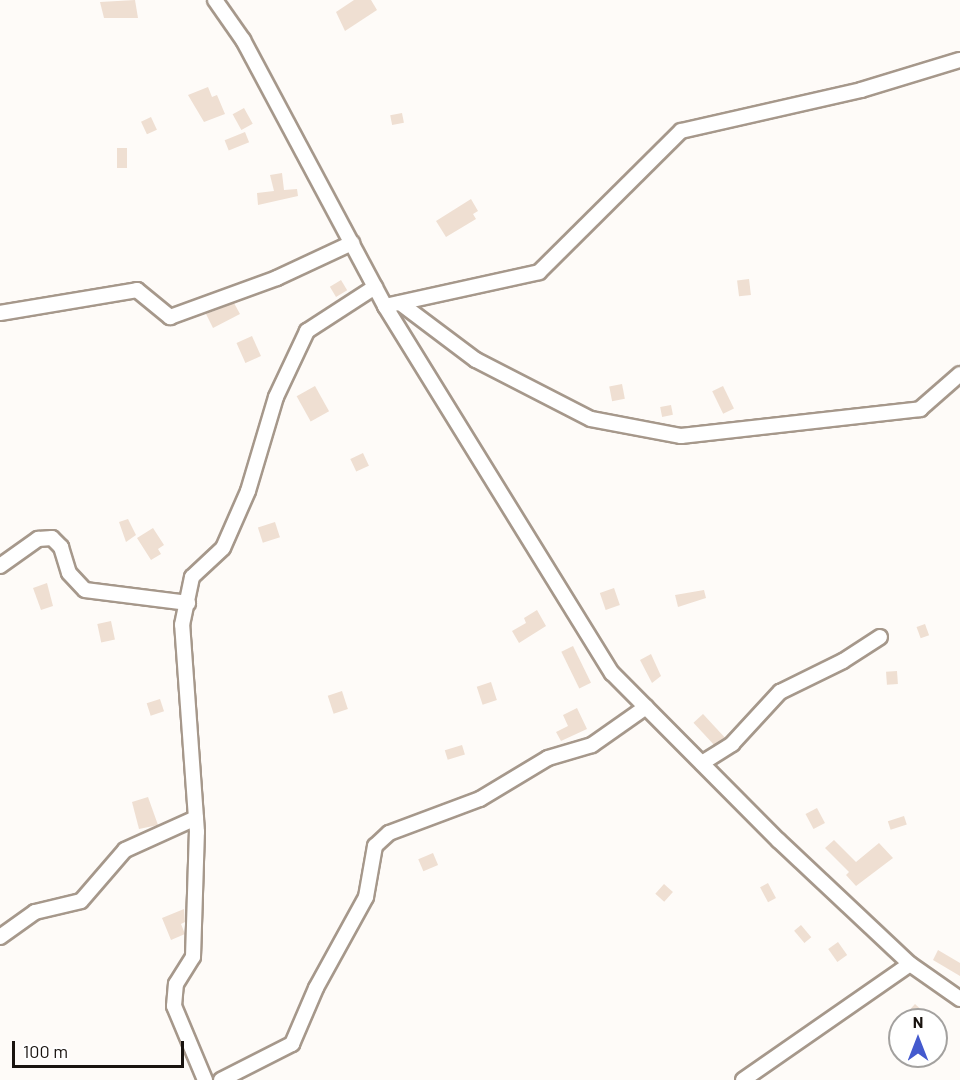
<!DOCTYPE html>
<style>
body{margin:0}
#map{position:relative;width:960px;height:1080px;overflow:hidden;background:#fefbf8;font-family:Barlow,sans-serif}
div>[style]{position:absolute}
.building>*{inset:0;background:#efdfd2;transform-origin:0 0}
.roads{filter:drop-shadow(2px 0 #a6988b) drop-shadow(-2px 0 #a6988b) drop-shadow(0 2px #a6988b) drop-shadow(0 -2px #a6988b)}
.minor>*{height:14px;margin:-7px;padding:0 7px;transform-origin:7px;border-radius:7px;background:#fff}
span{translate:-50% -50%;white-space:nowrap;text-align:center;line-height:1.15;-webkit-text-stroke:5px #fff;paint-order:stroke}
.north{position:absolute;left:888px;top:1008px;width:60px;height:60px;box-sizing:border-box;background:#fff;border:2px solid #a3a19f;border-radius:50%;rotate:0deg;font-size:16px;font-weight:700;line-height:24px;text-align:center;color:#19130f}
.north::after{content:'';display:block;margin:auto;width:21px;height:27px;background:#445ace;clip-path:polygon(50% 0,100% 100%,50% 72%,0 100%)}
.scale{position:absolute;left:12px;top:1041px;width:172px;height:27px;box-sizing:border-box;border:3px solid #19130f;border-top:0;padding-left:8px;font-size:18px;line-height:21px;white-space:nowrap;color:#19130f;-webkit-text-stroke:4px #fff;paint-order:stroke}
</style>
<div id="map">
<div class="building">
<div style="clip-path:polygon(135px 0,138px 18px,104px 18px,100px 2px)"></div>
<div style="clip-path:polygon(354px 0,371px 0,377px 10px,345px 31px,336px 12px)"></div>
<div style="clip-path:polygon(208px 87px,212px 97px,217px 95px,225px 114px,204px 122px,188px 95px)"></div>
<div style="left:244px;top:108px;width:18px;height:13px;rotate:61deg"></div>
<div style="left:402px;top:113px;width:10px;height:12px;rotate:79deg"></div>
<div style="left:151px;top:117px;width:14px;height:11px;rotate:65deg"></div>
<div style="left:245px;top:132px;width:11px;height:22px;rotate:68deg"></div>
<div style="left:117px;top:148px;width:10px;height:20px"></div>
<div style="clip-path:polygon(282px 173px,284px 190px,297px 189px,298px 196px,258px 205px,257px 193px,274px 191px,270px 175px)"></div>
<div style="clip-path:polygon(471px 199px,478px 211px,473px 214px,476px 219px,446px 237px,436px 221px)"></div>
<div style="left:749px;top:279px;width:16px;height:12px;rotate:83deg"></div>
<div style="left:341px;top:280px;width:12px;height:13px;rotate:59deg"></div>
<div style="clip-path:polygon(234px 303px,240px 314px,213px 328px,206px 314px)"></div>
<div style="left:252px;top:336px;width:22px;height:17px;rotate:66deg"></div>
<div style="left:622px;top:384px;width:15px;height:13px;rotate:79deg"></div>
<div style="left:315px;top:386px;width:29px;height:21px;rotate:61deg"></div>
<div style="left:723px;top:386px;width:25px;height:12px;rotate:64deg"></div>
<div style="left:671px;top:405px;width:10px;height:11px;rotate:79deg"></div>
<div style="left:363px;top:453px;width:14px;height:14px;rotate:65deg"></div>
<div style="clip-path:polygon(128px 519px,136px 535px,126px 542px,119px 522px)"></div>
<div style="left:275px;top:522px;width:16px;height:18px;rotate:72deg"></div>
<div style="clip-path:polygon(153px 528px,164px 545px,158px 549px,161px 554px,151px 560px,137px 538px)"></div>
<div style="clip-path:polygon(47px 583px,53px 606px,41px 610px,33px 588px)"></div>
<div style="left:614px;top:588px;width:18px;height:15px;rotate:71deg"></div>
<div style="clip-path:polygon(704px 590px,706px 598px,678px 607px,675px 595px)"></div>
<div style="clip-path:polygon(537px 610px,546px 626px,519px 643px,512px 631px,526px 623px,524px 618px)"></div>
<div style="left:111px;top:621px;width:19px;height:14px;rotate:78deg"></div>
<div style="left:925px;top:624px;width:12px;height:9px;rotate:70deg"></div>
<div style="left:573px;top:646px;width:41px;height:13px;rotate:64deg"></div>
<div style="clip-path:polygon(651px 654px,661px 676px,652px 683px,640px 660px)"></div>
<div style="left:897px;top:671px;width:13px;height:11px;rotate:86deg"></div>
<div style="left:491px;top:682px;width:19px;height:15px;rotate:72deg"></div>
<div style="left:342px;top:691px;width:19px;height:15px;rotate:72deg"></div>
<div style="left:160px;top:699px;width:13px;height:14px;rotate:72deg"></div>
<div style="clip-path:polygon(577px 708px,587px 729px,561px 741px,556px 732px,568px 726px,563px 715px)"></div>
<div style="left:703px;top:714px;width:33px;height:13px;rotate:47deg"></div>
<div style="left:462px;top:745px;width:10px;height:18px;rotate:73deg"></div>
<div style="clip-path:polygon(148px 797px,158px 825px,139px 829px,132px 802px)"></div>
<div style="left:817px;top:808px;width:17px;height:13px;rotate:62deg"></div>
<div style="left:904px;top:816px;width:9px;height:17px;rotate:72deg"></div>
<div style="clip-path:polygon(834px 840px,856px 862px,879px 843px,893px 858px,856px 886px,846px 875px,849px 872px,825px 848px)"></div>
<div style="left:433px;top:853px;width:13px;height:16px;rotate:67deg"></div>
<div style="left:768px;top:883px;width:17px;height:9px;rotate:62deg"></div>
<div style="left:664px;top:884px;width:12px;height:13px;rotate:42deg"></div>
<div style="clip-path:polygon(184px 909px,185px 922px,181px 924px,185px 934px,171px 940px,162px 918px)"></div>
<div style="left:801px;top:925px;width:16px;height:9px;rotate:50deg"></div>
<div style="left:838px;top:942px;width:16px;height:12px;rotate:55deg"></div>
<div style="clip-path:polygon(938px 950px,960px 963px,960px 976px,933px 960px)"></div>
<div style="clip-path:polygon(915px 1004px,927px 1015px,922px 1020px,911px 1020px,905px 1015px)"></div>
</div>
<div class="roads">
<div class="minor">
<div style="left:215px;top:0;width:49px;rotate:55deg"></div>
<div style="left:243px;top:40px;width:302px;rotate:61.9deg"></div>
<div style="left:385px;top:306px;width:432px;rotate:58.3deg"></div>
<div style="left:612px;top:673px;width:237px;rotate:45.2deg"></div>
<div style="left:779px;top:841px;width:180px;rotate:43.2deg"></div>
<div style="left:910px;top:964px;width:61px;rotate:35deg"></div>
<div style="left:400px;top:303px;width:95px;rotate:36.9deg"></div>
<div style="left:476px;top:360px;width:129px;rotate:27.2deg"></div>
<div style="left:591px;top:419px;width:92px;rotate:10.7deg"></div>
<div style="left:681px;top:436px;width:241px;rotate:-6.4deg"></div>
<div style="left:920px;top:409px;width:53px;rotate:-41.2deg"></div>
<div style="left:385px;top:306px;width:158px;rotate:-12.4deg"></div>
<div style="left:539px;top:272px;width:200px;rotate:-44.8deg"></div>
<div style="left:681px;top:131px;width:185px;rotate:-12.8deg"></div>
<div style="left:861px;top:90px;width:103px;rotate:-16.9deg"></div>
<div style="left:0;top:313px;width:139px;rotate:-9.5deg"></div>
<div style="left:137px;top:290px;width:43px;rotate:39.3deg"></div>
<div style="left:170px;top:317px;width:114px;rotate:-20deg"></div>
<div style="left:277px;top:278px;width:83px;rotate:-25deg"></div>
<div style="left:0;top:566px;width:47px;rotate:-35.4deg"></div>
<div style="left:38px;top:539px;width:14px;rotate:-4deg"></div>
<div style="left:52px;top:538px;width:13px;rotate:45deg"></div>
<div style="left:61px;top:547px;width:27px;rotate:73deg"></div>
<div style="left:69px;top:573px;width:23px;rotate:47deg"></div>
<div style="left:85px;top:590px;width:104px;rotate:7.2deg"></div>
<div style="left:702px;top:763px;width:36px;rotate:-32deg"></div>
<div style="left:732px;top:744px;width:71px;rotate:-47.3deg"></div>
<div style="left:780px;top:692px;width:70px;rotate:-26.2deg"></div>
<div style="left:843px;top:661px;width:44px;rotate:-33deg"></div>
<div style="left:0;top:937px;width:43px;rotate:-35.5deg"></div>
<div style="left:35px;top:912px;width:47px;rotate:-13.4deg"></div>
<div style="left:81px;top:901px;width:67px;rotate:-49.2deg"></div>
<div style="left:125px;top:850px;width:78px;rotate:-24.3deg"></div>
<div style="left:205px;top:1080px;width:80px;rotate:-112.7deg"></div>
<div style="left:174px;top:1006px;width:22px;rotate:-85deg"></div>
<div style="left:176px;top:984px;width:32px;rotate:-58deg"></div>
<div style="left:193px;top:957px;width:125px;rotate:-88.2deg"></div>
<div style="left:197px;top:832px;width:208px;rotate:-94.1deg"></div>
<div style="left:182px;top:625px;width:49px;rotate:-78.2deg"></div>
<div style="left:192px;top:577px;width:42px;rotate:-43.1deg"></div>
<div style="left:223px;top:548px;width:62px;rotate:-66.3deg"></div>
<div style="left:248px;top:491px;width:98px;rotate:-73.4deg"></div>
<div style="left:276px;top:397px;width:73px;rotate:-64.8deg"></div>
<div style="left:307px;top:331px;width:81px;rotate:-32.9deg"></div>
<div style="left:221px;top:1080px;width:80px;rotate:-26.9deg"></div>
<div style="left:292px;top:1044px;width:61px;rotate:-66.8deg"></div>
<div style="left:316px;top:988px;width:104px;rotate:-61.2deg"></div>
<div style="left:366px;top:897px;width:52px;rotate:-80deg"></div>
<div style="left:375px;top:846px;width:19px;rotate:-43deg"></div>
<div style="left:389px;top:833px;width:97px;rotate:-20.5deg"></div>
<div style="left:480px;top:799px;width:79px;rotate:-31.1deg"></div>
<div style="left:548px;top:758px;width:46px;rotate:-16.5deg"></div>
<div style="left:592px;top:745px;width:66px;rotate:-35.1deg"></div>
<div style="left:743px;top:1080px;width:203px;rotate:-34.8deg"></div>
</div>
</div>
<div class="north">N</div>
<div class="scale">100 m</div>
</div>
